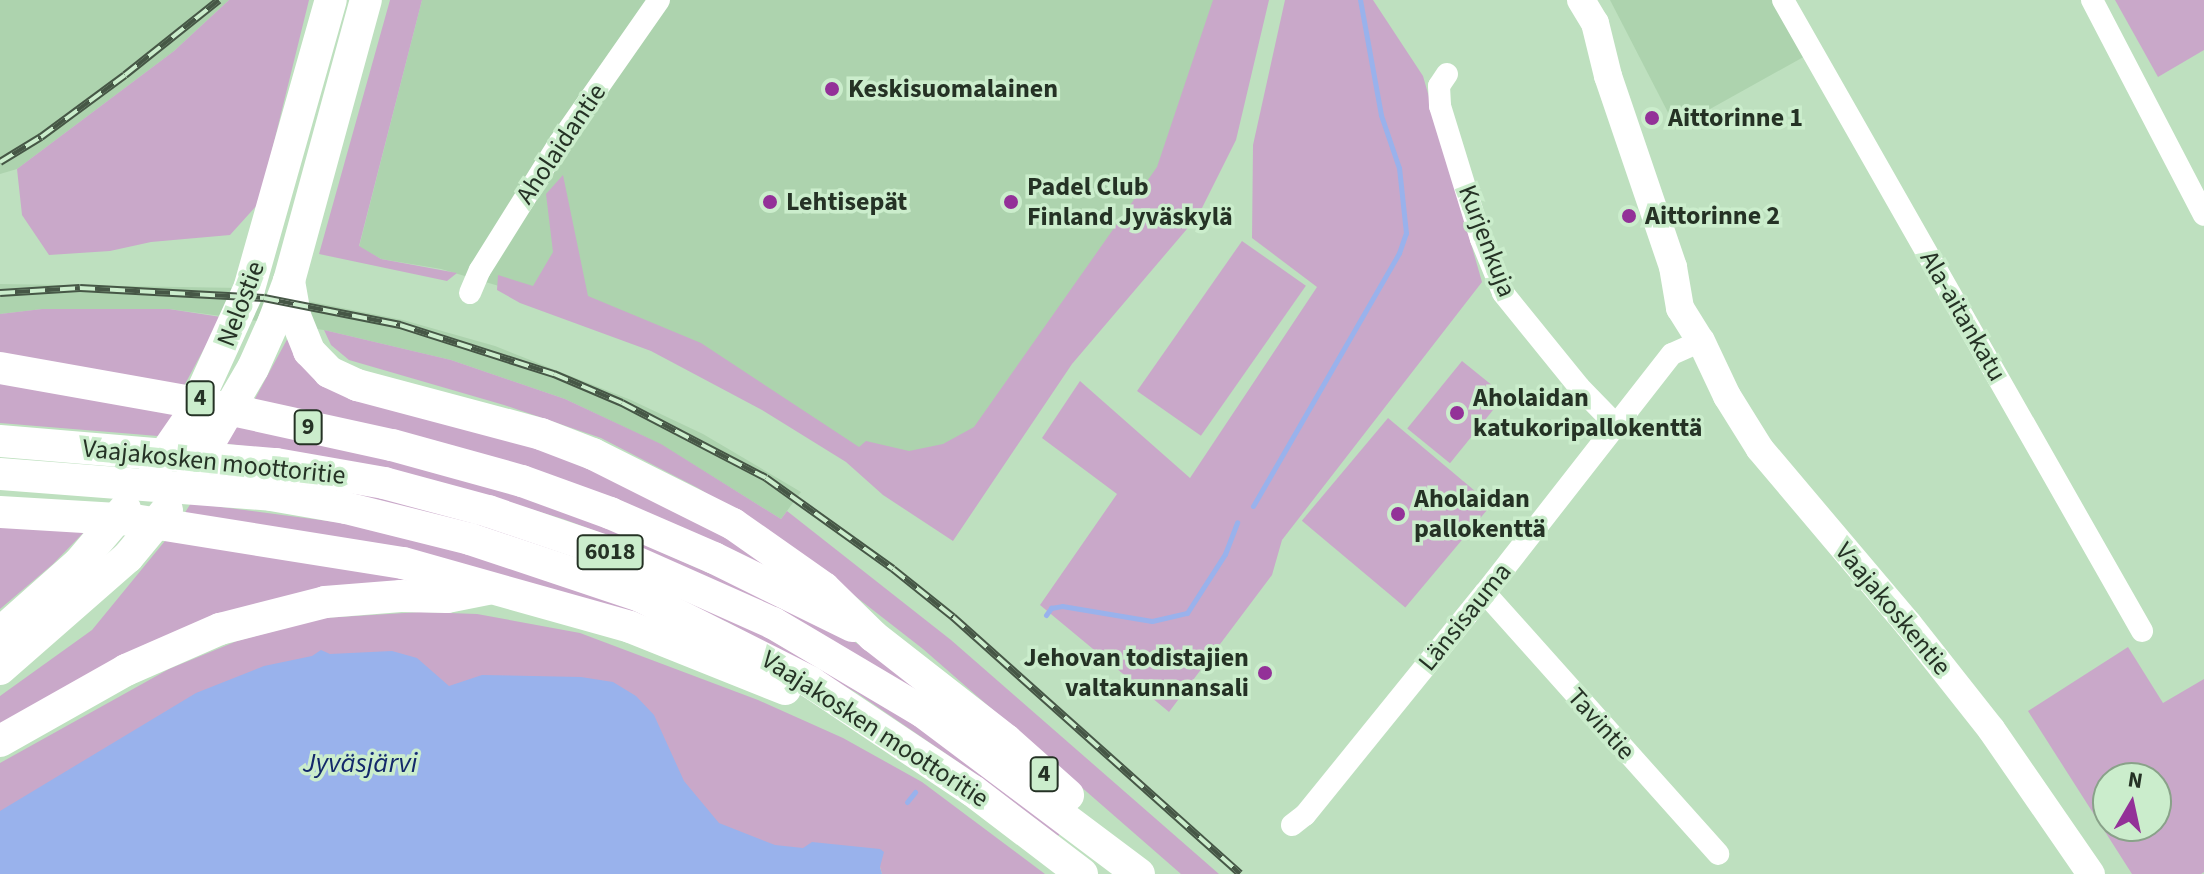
<!DOCTYPE html>
<meta charset="utf-8">
<style>
body{margin:0}
#map{position:relative;width:2204px;height:874px;overflow:hidden;background:#bee0bf;font-family:"Source Sans 3",sans-serif}
div>[style]{position:absolute}
.built>*{inset:0;background:#add3ae}
.green>*{inset:0;background:#c9a8c9;transform-origin:0 0}
.water>*{inset:0;background:#99b2ec}
.stream>*{height:5px;margin:-2.5px;padding:0 2.5px;transform-origin:2.5px;border-radius:2.5px;background:#99b2ec}
.minor>*{height:22px;margin:-11px;padding:0 11px;transform-origin:11px;border-radius:11px;background:#fff}
.major>*{height:28px;margin:-14px;padding:0 14px;transform-origin:14px;border-radius:14px;background:#fff}
.highway>*{height:32px;margin:-16px;padding:0 16px;transform-origin:16px;border-radius:16px;background:#fff}
.rail>*{height:8px;margin-top:-4px;transform-origin:0;background:repeating-linear-gradient(90deg,#cbedcc 0 15px,#465746 0 30px);box-sizing:border-box;border-block:2px solid #465746}
.dots>*{width:22px;height:22px;translate:-50% -50%;box-sizing:border-box;border:4px solid #cbedcc;border-radius:50%}
span{translate:-50% -50%;white-space:nowrap;text-align:center;line-height:1.15;-webkit-text-stroke:7px #cbedcc;paint-order:stroke}
.shield-label span{padding:2px 6px;background:#cbedcc;border:2px solid;border-radius:6px;-webkit-text-stroke-width:0}
.shield-label{font-size:24px;color:#253225;font-weight:700}
.poi-label{font-size:26px;color:#253225;font-weight:700}
.left{translate:0 -50%;text-align:left}
.right{translate:-100% -50%;text-align:right}
.street-label{font-size:26px;color:#253225}
.water-label{font-size:28px;color:#13286a;font-style:italic}
.north{position:absolute;left:2092px;top:762px;width:80px;height:80px;box-sizing:border-box;background:#cbedcc;border:2px solid #89a289;border-radius:50%;rotate:9deg;font-size:22px;font-weight:700;line-height:32px;text-align:center;color:#253225}
.north::after{content:'';display:block;margin:auto;width:28px;height:36px;background:#933198;clip-path:polygon(50% 0,100% 100%,50% 72%,0 100%)}
</style>
<div id="map">
<div class="built">
<div style="clip-path:polygon(0 0,229px 0,174px 51px,17px 169px,0 174px)"></div>
<div style="clip-path:polygon(422px 0,1235px 0,1178px 186px,930px 507px,663px 350px,550px 301px,441px 269px,381px 259px,359px 247px)"></div>
<div style="clip-path:polygon(1610px 0,1775px 0,1807px 55px,1676px 128px)"></div>
<div style="clip-path:polygon(0 284px,241px 288px,403px 320px,495px 346px,631px 400px,703px 434px,801px 492px,781px 519px,660px 444px,565px 399px,451px 360px,324px 330px,169px 309px,42px 309px,0 314px)"></div>
</div>
<div class="green">
<div style="clip-path:polygon(229px 0,309px 0,259px 203px,230px 235px,151px 242px,110px 251px,49px 255px,22px 215px,17px 169px,174px 51px)"></div>
<div style="clip-path:polygon(390px 0,422px 0,359px 246px,381px 259px,457px 273px,447px 281px,319px 254px)"></div>
<div style="clip-path:polygon(1213px 0,1269px 0,1236px 140px,1198px 216px,1072px 364px,953px 541px,883px 495px,846px 462px,762px 410px,651px 351px,520px 303px,497px 290px,498px 275px,533px 286px,553px 252px,546px 194px,563px 175px,588px 296px,701px 343px,859px 447px,866px 441px,909px 451px,943px 444px,974px 427px,1157px 167px)"></div>
<div style="clip-path:polygon(1285px 0,1373px 0,1423px 76px,1482px 282px,1282px 540px,1272px 575px,1169px 712px,1040px 605px,1117px 494px,1042px 438px,1080px 381px,1190px 478px,1317px 287px,1252px 238px,1253px 145px)"></div>
<div style="clip-path:polygon(2115px 0,2204px 0,2204px 50px,2158px 77px)"></div>
<div style="left:1242px;top:241px;width:78px;height:183px;rotate:35deg"></div>
<div style="clip-path:polygon(42px 309px,169px 309px,221px 317px,184px 386px,0 355px,0 314px)"></div>
<div style="clip-path:polygon(324px 330px,451px 360px,565px 399px,661px 444px,781px 519px,787px 511px,951px 640px,1219px 874px,1181px 874px,923px 649px,792px 547px,698px 488px,601px 438px,504px 405px,349px 360px,331px 345px)"></div>
<div style="clip-path:polygon(290px 334px,300px 354px,486px 426px,702px 517px,796px 589px,251px 406px)"></div>
<div style="left:1462px;top:361px;width:55px;height:87px;rotate:39deg"></div>
<div style="clip-path:polygon(0 376px,204px 413px,522px 491px,827px 625px,900px 670px,1001px 745px,634px 545px,563px 519px,478px 493px,279px 450px,158px 436px,0 423px)"></div>
<div style="left:1388px;top:418px;width:135px;height:134px;rotate:40deg"></div>
<div style="clip-path:polygon(217px 470px,382px 497px,476px 520px,731px 617px,916px 724px,1062px 831px,1058px 836px,980px 777px,857px 693px,727px 622px)"></div>
<div style="clip-path:polygon(191px 503px,343px 523px,466px 553px,635px 610px,679px 629px,181px 519px)"></div>
<div style="clip-path:polygon(0 523px,87px 529px,53px 564px,0 609px)"></div>
<div style="clip-path:polygon(169px 536px,446px 584px,359px 590px,0 732px,0 696px,92px 630px)"></div>
<div style="clip-path:polygon(421px 612px,477px 614px,580px 633px,758px 700px,843px 738px,922px 782px,1045px 874px,882px 874px,880px 867px,0 814px,0 763px,169px 669px,237px 641px,323px 618px)"></div>
<div style="clip-path:polygon(evenodd,2128px 647px,2163px 703px,2204px 679px,2204px 872px,2201px 874px,2132px 874px,2028px 711px,2128px 647px,2156px 778px,2156px 826px,2108px 826px,2108px 778px,2156px 778px)"></div>
</div>
<div class="water">
<div style="clip-path:polygon(321px 650px,330px 654px,392px 651px,417px 658px,449px 686px,482px 675px,581px 677px,613px 682px,636px 696px,654px 715px,684px 781px,719px 823px,775px 845px,803px 848px,812px 842px,880px 849px,884px 852px,880px 867px,882px 874px,0 874px,0 811px,196px 693px,264px 666px,312px 656px)"></div>
</div>
<div class="stream">
<div style="left:1253px;top:506px;width:292px;rotate:-60deg"></div>
<div style="left:1399px;top:253px;width:21px;rotate:-71deg"></div>
<div style="left:1406px;top:233px;width:65px;rotate:-96.1deg"></div>
<div style="left:1399px;top:168px;width:56px;rotate:-108.8deg"></div>
<div style="left:1381px;top:115px;width:117px;rotate:-100.3deg"></div>
<div style="left:1046px;top:615px;width:9px;rotate:-54deg"></div>
<div style="left:1051px;top:608px;width:11px;rotate:-10deg"></div>
<div style="left:1062px;top:606px;width:91px;rotate:9.5deg"></div>
<div style="left:1152px;top:621px;width:36px;rotate:-13deg"></div>
<div style="left:1187px;top:613px;width:70px;rotate:-57.2deg"></div>
<div style="left:1225px;top:554px;width:34px;rotate:-69deg"></div>
<div style="left:907px;top:802px;width:13px;rotate:-51deg"></div>
</div>
<div class="minor">
<div style="left:1783px;top:0;width:726px;rotate:60.36deg"></div>
<div style="left:2092px;top:0;width:242px;rotate:62.5deg"></div>
<div style="left:1447px;top:74px;width:14px;rotate:124deg"></div>
<div style="left:1439px;top:86px;width:20px;rotate:87deg"></div>
<div style="left:1440px;top:106px;width:139px;rotate:72.9deg"></div>
<div style="left:1481px;top:239px;width:58px;rotate:67.8deg"></div>
<div style="left:1503px;top:293px;width:121px;rotate:51deg"></div>
<div style="left:1579px;top:387px;width:52px;rotate:45.8deg"></div>
<div style="left:470px;top:293px;width:25px;rotate:-67deg"></div>
<div style="left:480px;top:270px;width:151px;rotate:-58deg"></div>
<div style="left:560px;top:142px;width:173px;rotate:-55.1deg"></div>
<div style="left:1485px;top:593px;width:350px;rotate:48.2deg"></div>
<div style="left:1292px;top:825px;width:16px;rotate:-38deg"></div>
<div style="left:1305px;top:815px;width:286px;rotate:-51deg"></div>
<div style="left:1485px;top:593px;width:303px;rotate:-52deg"></div>
<div style="left:1672px;top:354px;width:32px;rotate:-24deg"></div>
</div>
<div class="major">
<div style="left:1581px;top:0;width:27px;rotate:59deg"></div>
<div style="left:1595px;top:23px;width:55px;rotate:76.2deg"></div>
<div style="left:1608px;top:76px;width:202px;rotate:71.2deg"></div>
<div style="left:1673px;top:267px;width:42px;rotate:80.3deg"></div>
<div style="left:1680px;top:308px;width:39px;rotate:58deg"></div>
<div style="left:1701px;top:341px;width:61px;rotate:64.7deg"></div>
<div style="left:1727px;top:396px;width:62px;rotate:58.1deg"></div>
<div style="left:1760px;top:449px;width:229px;rotate:49.8deg"></div>
<div style="left:1908px;top:624px;width:134px;rotate:51.7deg"></div>
<div style="left:1991px;top:729px;width:176px;rotate:55.4deg"></div>
</div>
<div class="highway">
<div style="left:289px;top:281px;width:36px;rotate:80deg"></div>
<div style="left:295px;top:316px;width:38px;rotate:68deg"></div>
<div style="left:309px;top:351px;width:29px;rotate:46deg"></div>
<div style="left:329px;top:372px;width:31px;rotate:25deg"></div>
<div style="left:357px;top:385px;width:190px;rotate:14.9deg"></div>
<div style="left:541px;top:434px;width:56px;rotate:21deg"></div>
<div style="left:593px;top:454px;width:157px;rotate:26.6deg"></div>
<div style="left:733px;top:524px;width:111px;rotate:35.1deg"></div>
<div style="left:824px;top:588px;width:69px;rotate:44.4deg"></div>
<div style="left:873px;top:636px;width:169px;rotate:38deg"></div>
<div style="left:1006px;top:740px;width:83px;rotate:41.6deg"></div>
<div style="left:0;top:368px;width:217px;rotate:10.1deg"></div>
<div style="left:214px;top:406px;width:182px;rotate:12.4deg"></div>
<div style="left:392px;top:445px;width:135px;rotate:15.5deg"></div>
<div style="left:522px;top:481px;width:94px;rotate:20deg"></div>
<div style="left:610px;top:513px;width:113px;rotate:23.4deg"></div>
<div style="left:714px;top:558px;width:154px;rotate:26.2deg"></div>
<div style="left:0;top:441px;width:277px;rotate:4.8deg"></div>
<div style="left:276px;top:464px;width:110px;rotate:10deg"></div>
<div style="left:384px;top:483px;width:108px;rotate:15.1deg"></div>
<div style="left:488px;top:511px;width:149px;rotate:18.8deg"></div>
<div style="left:629px;top:559px;width:158px;rotate:24deg"></div>
<div style="left:773px;top:623px;width:174px;rotate:30.7deg"></div>
<div style="left:923px;top:712px;width:270px;rotate:36.9deg"></div>
<div style="left:155px;top:468px;width:63px;rotate:-55.3deg"></div>
<div style="left:191px;top:416px;width:140px;rotate:-65.5deg"></div>
<div style="left:249px;top:289px;width:300px;rotate:-74.2deg"></div>
<div style="left:193px;top:471px;width:119px;rotate:-59.8deg"></div>
<div style="left:253px;top:368px;width:51px;rotate:-65.9deg"></div>
<div style="left:274px;top:321px;width:43px;rotate:-69.4deg"></div>
<div style="left:289px;top:281px;width:291px;rotate:-74.7deg"></div>
<div style="left:0;top:474px;width:272px;rotate:4.4deg"></div>
<div style="left:271px;top:495px;width:76px;rotate:9.8deg"></div>
<div style="left:346px;top:508px;width:128px;rotate:14deg"></div>
<div style="left:470px;top:539px;width:179px;rotate:18.5deg"></div>
<div style="left:640px;top:596px;width:191px;rotate:26.8deg"></div>
<div style="left:810px;top:682px;width:196px;rotate:33.8deg"></div>
<div style="left:973px;top:791px;width:137px;rotate:37.3deg"></div>
<div style="left:0;top:512px;width:134px;rotate:3.4deg"></div>
<div style="left:134px;top:520px;width:272px;rotate:9.1deg"></div>
<div style="left:403px;top:563px;width:236px;rotate:15.7deg"></div>
<div style="left:630px;top:627px;width:167px;rotate:21.8deg"></div>
<div style="left:0;top:633px;width:106px;rotate:-41.5deg"></div>
<div style="left:79px;top:563px;width:71px;rotate:-49.6deg"></div>
<div style="left:0;top:669px;width:170px;rotate:-41.2deg"></div>
<div style="left:128px;top:557px;width:61px;rotate:-50.3deg"></div>
<div style="left:0;top:741px;width:145px;rotate:-29.4deg"></div>
<div style="left:126px;top:670px;width:103px;rotate:-23.6deg"></div>
<div style="left:220px;top:629px;width:108px;rotate:-14.4deg"></div>
<div style="left:325px;top:602px;width:76px;rotate:-4.5deg"></div>
<div style="left:401px;top:596px;width:46px;rotate:1.2deg"></div>
<div style="left:447px;top:597px;width:41px;rotate:-11.3deg"></div>
</div>
<div class="rail">
<div style="left:0;top:162px;width:48px;rotate:-31.4deg"></div>
<div style="left:41px;top:137px;width:104px;rotate:-36.4deg"></div>
<div style="left:125px;top:75px;width:120px;rotate:-38.6deg"></div>
<div style="left:0;top:293px;width:80px;rotate:-3.6deg"></div>
<div style="left:80px;top:288px;width:184px;rotate:3.1deg"></div>
<div style="left:264px;top:298px;width:139px;rotate:11.2deg"></div>
<div style="left:400px;top:325px;width:162px;rotate:17.7deg"></div>
<div style="left:554px;top:374px;width:74px;rotate:23.1deg"></div>
<div style="left:622px;top:403px;width:162px;rotate:27.5deg"></div>
<div style="left:766px;top:478px;width:156px;rotate:35.6deg"></div>
<div style="left:893px;top:569px;width:77px;rotate:38.7deg"></div>
<div style="left:953px;top:617px;width:385px;rotate:41.8deg"></div>
</div>
<div class="dots">
<div style="left:832px;top:89px;background:#933198"></div>
<div style="left:1652px;top:118px;background:#933198"></div>
<div style="left:770px;top:202px;background:#933198"></div>
<div style="left:1011px;top:202px;background:#933198"></div>
<div style="left:1629px;top:216px;background:#933198"></div>
<div style="left:1457px;top:413px;background:#933198"></div>
<div style="left:1398px;top:514px;background:#933198"></div>
<div style="left:1265px;top:673px;background:#933198"></div>
</div>
<div class="shield-label">
<span style="left:200px;top:398px">4</span>
<span style="left:308px;top:427px">9</span>
<span style="left:610px;top:552px">6018</span>
<span style="left:1044px;top:774px">4</span>
</div>
<div class="poi-label">
<span class="left" style="left:848px;top:89px">Keskisuomalainen</span>
<span class="left" style="left:1668px;top:118px">Aittorinne 1</span>
<span class="left" style="left:1027px;top:202px">Padel Club<br>Finland Jyväskylä</span>
<span class="left" style="left:786px;top:202px">Lehtisepät</span>
<span class="left" style="left:1645px;top:216px">Aittorinne 2</span>
<span class="left" style="left:1473px;top:413px">Aholaidan<br>katukoripallokenttä</span>
<span class="left" style="left:1414px;top:514px">Aholaidan<br>pallokenttä</span>
<span class="right" style="left:1249px;top:673px">Jehovan todistajien<br>valtakunnansali</span>
</div>
<div class="street-label">
<span style="left:561px;top:144px;rotate:-56deg">Aholaidantie</span>
<span style="left:1487px;top:241px;rotate:69deg">Kurjenkuja</span>
<span style="left:241px;top:304px;rotate:-69deg">Nelostie</span>
<span style="left:1963px;top:316px;rotate:60deg">Ala-aitankatu</span>
<span style="left:214px;top:462px;rotate:6deg">Vaajakosken moottoritie</span>
<span style="left:1893px;top:609px;rotate:50deg">Vaajakoskentie</span>
<span style="left:1465px;top:617px;rotate:-51deg">Länsisauma</span>
<span style="left:1601px;top:724px;rotate:48deg">Tavintie</span>
<span style="left:875px;top:729px;rotate:33deg">Vaajakosken moottoritie</span>
</div>
<div class="water-label">
<span style="left:360px;top:763px">Jyväsjärvi</span>
</div>
<div class="north">N</div>
</div>
